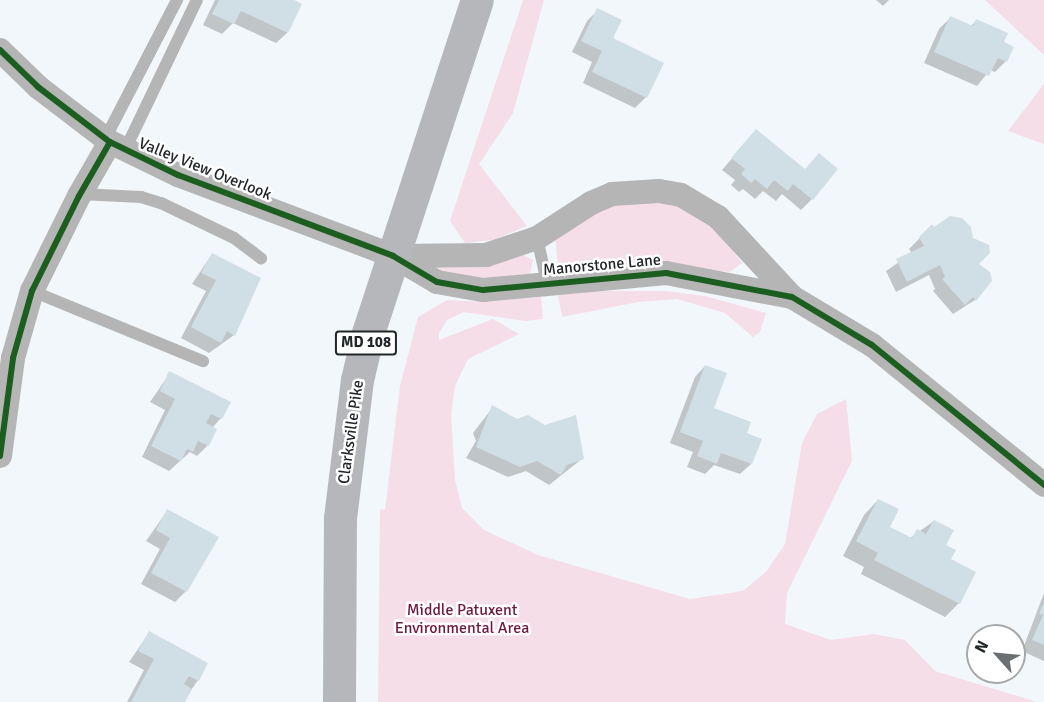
<!DOCTYPE html>
<style>
body{margin:0}
#map{position:relative;width:1044px;height:702px;overflow:hidden;background:#f1f7fb;font-family:Signika,sans-serif}
div>[style]{position:absolute}
.green>*{inset:0;background:#f6dee8}
.shadow>*{inset:0;background:#0003}
.building>*{inset:0;background:#d0dee6}
.lane>*{height:12px;margin:-6px;padding:0 6px;transform-origin:6px;border-radius:6px;background:#b5b5b6}
.street>*{height:24px;margin:-12px;padding:0 12px;transform-origin:12px;border-radius:12px;background:#b5b5b6}
.primary>*{height:33px;margin:-16.5px;padding:0 16.5px;transform-origin:16.5px;border-radius:16.5px;background:#b6b7ba}
.cycleway>*{height:6px;margin:-3px;padding:0 3px;transform-origin:3px;border-radius:3px;background:#1b5e20}
span{translate:-50% -50%;white-space:nowrap;text-align:center;line-height:1.15;-webkit-text-stroke:5px #fff;paint-order:stroke}
.shield-label span{padding:2px 4px;background:#fff;border:2px solid;border-radius:4px;-webkit-text-stroke-width:0}
.shield-label{font-size:15px;color:#212629;font-weight:700}
.street-label{font-size:16px;color:#212629}
.park-label{font-size:16px;color:#6e1941}
.north{position:absolute;left:966px;top:624px;width:60px;height:60px;box-sizing:border-box;background:#fff;border:2px solid #a6a8a9;border-radius:50%;rotate:297deg;font-size:16px;font-weight:700;line-height:24px;text-align:center;color:#212629}
.north::after{content:'';display:block;margin:auto;width:21px;height:27px;background:#6a6f72;clip-path:polygon(50% 0,100% 100%,50% 72%,0 100%)}
</style>
<div id="map">
<div class="green">
<div style="clip-path:polygon(523px 0,544px 0,513px 113px,479px 164px,527px 226px,493px 240px,465px 243px,450px 221px)"></div>
<div style="clip-path:polygon(985px 0,1044px 0,1044px 55px)"></div>
<div style="clip-path:polygon(1044px 84px,1044px 144px,1008px 131px)"></div>
<div style="clip-path:polygon(668px 201px,710px 220px,742px 263px,730px 272px,645px 263px,567px 271px,558px 265px,555px 236px,610px 204px)"></div>
<div style="clip-path:polygon(523px 255px,533px 260px,530px 274px,484px 280px,433px 273px,435px 265px)"></div>
<div style="clip-path:polygon(590px 291px,666px 291px,705px 296px,766px 313px,760px 332px,753px 337px,725px 313px,677px 299px,638px 302px,562px 317px,558px 295px)"></div>
<div style="clip-path:polygon(541px 297px,543px 319px,526px 321px,464px 312px,447px 320px,439px 333px,439px 340px,493px 319px,519px 334px,468px 359px,455px 386px,451px 414px,455px 480px,462px 508px,484px 530px,538px 555px,690px 599px,743px 591px,767px 571px,785px 544px,802px 443px,817px 414px,846px 399px,852px 461px,787px 593px,785px 624px,831px 640px,874px 634px,905px 640px,935px 671px,1037px 702px,378px 702px,380px 509px,385px 510px,400px 386px,418px 317px,447px 300px,485px 302px)"></div>
</div>
<div class="shadow">
<div style="clip-path:polygon(215px 0,291px 0,300px 5px,287px 33px,276px 43px,233px 23px,222px 34px,203px 25px)"></div>
<div style="clip-path:polygon(876px 0,889px 0,883px 6px)"></div>
<div style="clip-path:polygon(598px 10px,646px 97px,635px 108px,583px 83px,592px 62px,572px 52px,587px 21px)"></div>
<div style="clip-path:polygon(950px 18px,970px 27px,976px 21px,1006px 61px,995px 72px,990px 70px,977px 86px,924px 63px,939px 29px)"></div>
<div style="clip-path:polygon(756px 131px,804px 170px,812px 199px,801px 210px,782px 194px,776px 201px,763px 191px,755px 199px,743px 189px,739px 192px,731px 185px,735px 180px,722px 170px)"></div>
<div style="clip-path:polygon(932px 226px,976px 264px,975px 300px,953px 314px,933px 291px,935px 289px,929px 275px,896px 292px,886px 271px,912px 253px,909px 249px)"></div>
<div style="clip-path:polygon(212px 254px,234px 335px,209px 353px,181px 338px,206px 291px,192px 284px)"></div>
<div style="clip-path:polygon(705px 366px,712px 409px,751px 464px,740px 474px,714px 465px,705px 474px,687px 467px,693px 452px,670px 443px,695px 377px)"></div>
<div style="clip-path:polygon(170px 373px,221px 418px,212px 428px,208px 445px,197px 456px,190px 452px,169px 471px,142px 457px,165px 410px,150px 402px)"></div>
<div style="clip-path:polygon(493px 407px,517px 421px,545px 427px,582px 459px,549px 485px,526px 471px,508px 477px,466px 458px,476px 441px,473px 433px)"></div>
<div style="clip-path:polygon(878px 500px,888px 527px,910px 538px,934px 521px,949px 560px,959px 603px,945px 617px,861px 574px,864px 567px,843px 556px,864px 515px)"></div>
<div style="clip-path:polygon(167px 511px,217px 538px,186px 591px,175px 602px,141px 584px,160px 549px,146px 541px)"></div>
<div style="clip-path:polygon(1044px 593px,1044px 661px,1022px 651px)"></div>
<div style="clip-path:polygon(149px 633px,198px 680px,183px 702px,127px 702px,144px 670px,129px 662px)"></div>
</div>
<div class="building">
<div style="clip-path:polygon(219px 0,294px 0,302px 4px,288px 33px,241px 11px,234px 24px,212px 14px)"></div>
<div style="clip-path:polygon(597px 8px,622px 20px,613px 38px,664px 63px,647px 98px,592px 72px,602px 51px,581px 41px)"></div>
<div style="clip-path:polygon(950px 16px,973px 26px,976px 19px,1008px 33px,1004px 42px,1014px 47px,1007px 62px,998px 58px,989px 76px,934px 52px)"></div>
<div style="clip-path:polygon(756px 129px,805px 169px,819px 153px,838px 169px,813px 200px,793px 184px,788px 191px,774px 180px,767px 189px,755px 179px,751px 183px,741px 174px,745px 169px,731px 158px)"></div>
<div style="clip-path:polygon(950px 216px,962px 218px,971px 227px,973px 238px,989px 245px,990px 253px,979px 264px,990px 272px,992px 281px,976px 301px,973px 297px,965px 305px,942px 279px,945px 277px,940px 265px,907px 282px,896px 259px,924px 246px,919px 237px,932px 224px,934px 227px)"></div>
<div style="clip-path:polygon(212px 253px,261px 278px,235px 336px,227px 331px,221px 343px,191px 327px,216px 280px,201px 273px)"></div>
<div style="clip-path:polygon(705px 365px,727px 373px,714px 408px,751px 422px,747px 433px,762px 439px,752px 464px,721px 453px,717px 464px,697px 456px,703px 441px,680px 432px)"></div>
<div style="clip-path:polygon(169px 371px,231px 402px,222px 419px,211px 414px,206px 423px,217px 429px,209px 446px,198px 441px,193px 452px,187px 449px,181px 461px,151px 446px,175px 399px,160px 391px)"></div>
<div style="clip-path:polygon(492px 405px,517px 419px,528px 415px,545px 425px,576px 415px,584px 459px,567px 465px,561px 475px,537px 461px,520px 467px,476px 447px)"></div>
<div style="clip-path:polygon(878px 499px,899px 509px,890px 527px,912px 538px,917px 529px,926px 534px,934px 520px,954px 530px,946px 545px,956px 550px,951px 559px,976px 572px,960px 604px,874px 560px,878px 553px,856px 541px)"></div>
<div style="clip-path:polygon(167px 509px,219px 537px,187px 592px,151px 573px,170px 538px,156px 530px)"></div>
<div style="clip-path:polygon(1044px 603px,1044px 645px,1032px 640px,1043px 615px,1039px 613px)"></div>
<div style="clip-path:polygon(149px 631px,208px 663px,199px 681px,189px 676px,184px 684px,192px 689px,185px 702px,131px 702px,154px 659px,138px 651px)"></div>
</div>
<div class="lane">
<div style="left:105px;top:139px;width:157px;rotate:-62.6deg"></div>
<div style="left:125px;top:150px;width:166px;rotate:-64.4deg"></div>
<div style="left:80px;top:194px;width:61px;rotate:2.8deg"></div>
<div style="left:141px;top:197px;width:21px;rotate:17deg"></div>
<div style="left:161px;top:203px;width:81px;rotate:25.6deg"></div>
<div style="left:234px;top:238px;width:34px;rotate:37deg"></div>
<div style="left:537px;top:238px;width:45px;rotate:77.2deg"></div>
<div style="left:32px;top:291px;width:185px;rotate:22.3deg"></div>
</div>
<div class="street">
<div style="left:0;top:50px;width:53px;rotate:44.2deg"></div>
<div style="left:38px;top:87px;width:91px;rotate:37.4deg"></div>
<div style="left:110px;top:142px;width:76px;rotate:25.9deg"></div>
<div style="left:178px;top:175px;width:230px;rotate:20.6deg"></div>
<div style="left:393px;top:256px;width:51px;rotate:30.6deg"></div>
<div style="left:437px;top:282px;width:47px;rotate:9.9deg"></div>
<div style="left:483px;top:290px;width:184px;rotate:-5.3deg"></div>
<div style="left:666px;top:273px;width:128px;rotate:10.8deg"></div>
<div style="left:792px;top:297px;width:93px;rotate:31deg"></div>
<div style="left:872px;top:345px;width:222px;rotate:39.1deg"></div>
<div style="left:395px;top:256px;width:91px;rotate:-0.6deg"></div>
<div style="left:486px;top:255px;width:54px;rotate:-18.4deg"></div>
<div style="left:537px;top:238px;width:64px;rotate:-32.9deg"></div>
<div style="left:591px;top:203px;width:23px;rotate:-23deg"></div>
<div style="left:612px;top:194px;width:47px;rotate:-3.7deg"></div>
<div style="left:659px;top:191px;width:22px;rotate:10deg"></div>
<div style="left:681px;top:195px;width:43px;rotate:30.7deg"></div>
<div style="left:718px;top:217px;width:109px;rotate:47.2deg"></div>
<div style="left:0;top:456px;width:99px;rotate:-82.4deg"></div>
<div style="left:13px;top:358px;width:70px;rotate:-74.2deg"></div>
<div style="left:32px;top:291px;width:106px;rotate:-63.7deg"></div>
<div style="left:79px;top:196px;width:62px;rotate:-60.1deg"></div>
</div>
<div class="primary">
<div style="left:339px;top:702px;width:184px;rotate:-89.7deg"></div>
<div style="left:340px;top:518px;width:139px;rotate:-83deg"></div>
<div style="left:357px;top:380px;width:48px;rotate:-76.8deg"></div>
<div style="left:368px;top:333px;width:350px;rotate:-71.9deg"></div>
</div>
<div class="cycleway">
<div style="left:0;top:50px;width:53px;rotate:44.2deg"></div>
<div style="left:38px;top:87px;width:91px;rotate:37.4deg"></div>
<div style="left:110px;top:142px;width:76px;rotate:25.9deg"></div>
<div style="left:178px;top:175px;width:230px;rotate:20.6deg"></div>
<div style="left:393px;top:256px;width:51px;rotate:30.6deg"></div>
<div style="left:437px;top:282px;width:47px;rotate:9.9deg"></div>
<div style="left:483px;top:290px;width:184px;rotate:-5.3deg"></div>
<div style="left:666px;top:273px;width:128px;rotate:10.8deg"></div>
<div style="left:792px;top:297px;width:93px;rotate:31deg"></div>
<div style="left:872px;top:345px;width:222px;rotate:39.1deg"></div>
<div style="left:0;top:456px;width:99px;rotate:-82.4deg"></div>
<div style="left:13px;top:358px;width:70px;rotate:-74.2deg"></div>
<div style="left:32px;top:291px;width:106px;rotate:-63.7deg"></div>
<div style="left:79px;top:196px;width:62px;rotate:-60.1deg"></div>
</div>
<div class="shield-label">
<span style="left:366px;top:343px">MD 108</span>
</div>
<div class="street-label">
<span style="left:205px;top:169px;rotate:22deg">Valley View Overlook</span>
<span style="left:602px;top:265px;rotate:-5deg">Manorstone Lane</span>
<span style="left:351px;top:432px;rotate:-82deg">Clarksville Pike</span>
</div>
<div class="park-label">
<span style="left:462px;top:619px">Middle Patuxent<br>Environmental Area</span>
</div>
<div class="north">N</div>
</div>
